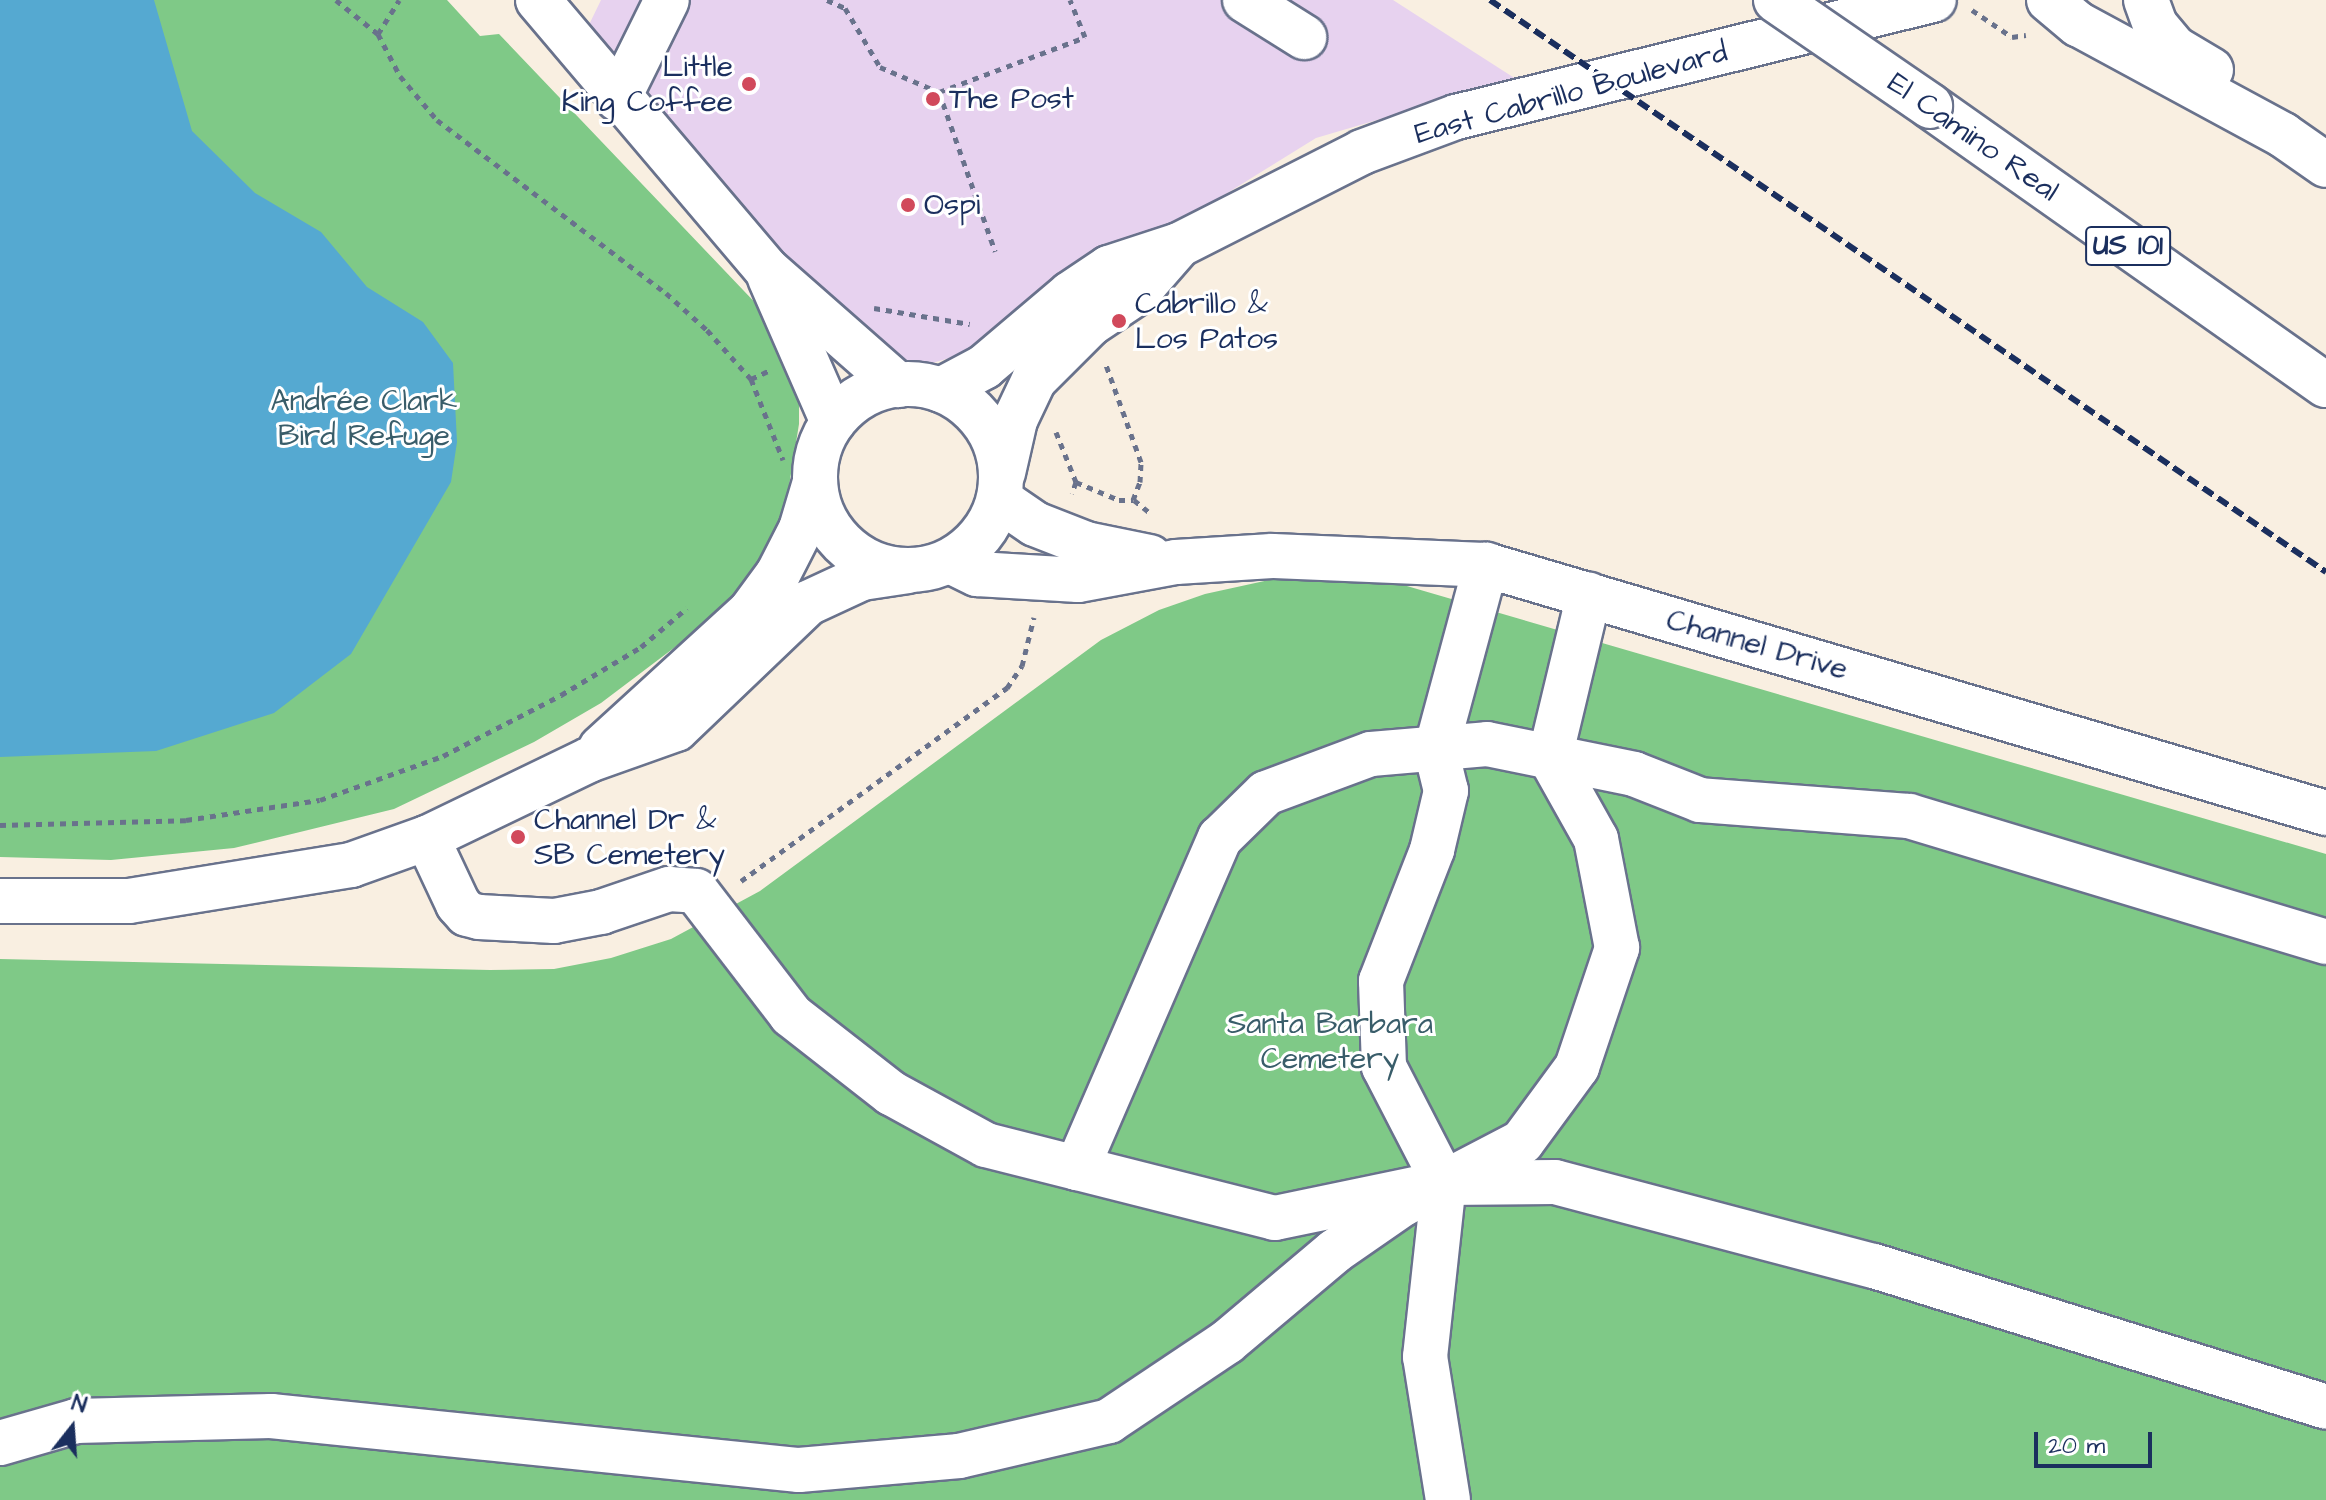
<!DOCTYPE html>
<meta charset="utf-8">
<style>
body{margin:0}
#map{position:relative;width:2326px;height:1500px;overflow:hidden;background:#f9efe1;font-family:"Architects Daughter",sans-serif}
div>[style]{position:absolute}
.built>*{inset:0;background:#e7d2ef}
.green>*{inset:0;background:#7fc987}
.water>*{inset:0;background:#55a9d1}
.path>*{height:5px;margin-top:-2.5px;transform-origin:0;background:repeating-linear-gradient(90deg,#69728c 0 6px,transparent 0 12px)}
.roads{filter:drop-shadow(2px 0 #69728c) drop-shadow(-2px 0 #69728c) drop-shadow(0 2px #69728c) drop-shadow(0 -2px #69728c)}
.minor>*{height:44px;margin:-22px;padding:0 22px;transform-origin:22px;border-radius:22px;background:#fff}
.major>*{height:44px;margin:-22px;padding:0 22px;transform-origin:22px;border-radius:22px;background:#fff}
.major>.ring{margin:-22px;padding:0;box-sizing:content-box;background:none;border:44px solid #fff;border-radius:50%}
.highway>*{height:44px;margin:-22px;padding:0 22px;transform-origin:22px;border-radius:22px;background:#fff}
.rail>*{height:6px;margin-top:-3px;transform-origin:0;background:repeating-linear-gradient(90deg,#1b2f5e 0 12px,transparent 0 18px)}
.bridges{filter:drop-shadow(2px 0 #69728c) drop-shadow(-2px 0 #69728c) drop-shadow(0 2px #69728c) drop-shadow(0 -2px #69728c)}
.highway-bridge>*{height:44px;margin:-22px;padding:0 22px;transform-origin:22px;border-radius:22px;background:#fff}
.dots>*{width:22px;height:22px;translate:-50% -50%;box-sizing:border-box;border:4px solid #fff;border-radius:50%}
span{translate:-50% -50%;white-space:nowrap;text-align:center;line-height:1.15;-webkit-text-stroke:6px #fff;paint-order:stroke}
.shield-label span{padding:2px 6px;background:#fff;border:2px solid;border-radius:6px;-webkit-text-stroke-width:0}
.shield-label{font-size:28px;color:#1b2f5e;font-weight:700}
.poi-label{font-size:30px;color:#1b2f5e}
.right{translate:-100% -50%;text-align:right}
.left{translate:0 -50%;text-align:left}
.street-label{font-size:30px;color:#1b2f5e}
.park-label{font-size:30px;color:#395d6a}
.north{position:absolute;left:32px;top:1388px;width:80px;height:80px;-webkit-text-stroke:6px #fff;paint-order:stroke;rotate:17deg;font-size:22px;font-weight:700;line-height:32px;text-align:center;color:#1b2f5e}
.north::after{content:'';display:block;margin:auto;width:28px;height:36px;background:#1b2f5e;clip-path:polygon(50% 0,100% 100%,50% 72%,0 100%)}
.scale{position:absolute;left:2034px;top:1432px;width:118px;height:36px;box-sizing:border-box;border:4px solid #1b2f5e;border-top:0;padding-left:10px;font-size:24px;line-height:28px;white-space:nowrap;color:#1b2f5e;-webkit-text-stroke:6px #fff;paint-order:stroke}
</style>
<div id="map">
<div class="built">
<div style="clip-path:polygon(601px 0,1393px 0,1516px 79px,1316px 138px,973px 351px,919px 367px,865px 352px,821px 314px,773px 241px,585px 33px)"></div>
</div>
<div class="green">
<div style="clip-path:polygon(0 0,447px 0,480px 36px,499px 34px,765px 313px,799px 382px,799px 424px,785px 511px,773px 551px,740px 598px,601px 703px,534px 742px,394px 809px,234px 848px,111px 860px,0 857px)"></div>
<div style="clip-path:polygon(1335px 576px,1400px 584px,2326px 854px,2326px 1500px,0 1500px,0 959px,490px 970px,554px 969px,611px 958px,671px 939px,760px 891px,1101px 640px,1159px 610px,1205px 594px,1269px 580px)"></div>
</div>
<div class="water">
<div style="clip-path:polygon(0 0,154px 0,192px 131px,255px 193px,321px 232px,367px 287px,423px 322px,453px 363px,457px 442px,451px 482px,351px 654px,274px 713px,156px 751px,0 757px)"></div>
</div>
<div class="path">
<div style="left:336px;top:0;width:54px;rotate:39deg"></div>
<div style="left:378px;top:34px;width:47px;rotate:62.4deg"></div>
<div style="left:400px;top:76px;width:57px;rotate:49.9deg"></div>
<div style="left:437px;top:120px;width:287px;rotate:37.1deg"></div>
<div style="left:666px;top:293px;width:55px;rotate:42.1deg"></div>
<div style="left:707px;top:330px;width:66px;rotate:48.1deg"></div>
<div style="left:751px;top:379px;width:87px;rotate:68.4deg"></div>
<div style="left:827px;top:0;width:20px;rotate:24deg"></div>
<div style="left:845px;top:8px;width:69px;rotate:59.3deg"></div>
<div style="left:880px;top:67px;width:64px;rotate:23deg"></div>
<div style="left:939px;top:92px;width:169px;rotate:70.6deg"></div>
<div style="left:1972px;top:10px;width:48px;rotate:34deg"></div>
<div style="left:2012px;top:37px;width:14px;rotate:-8deg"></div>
<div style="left:378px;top:34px;width:40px;rotate:-58deg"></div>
<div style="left:939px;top:92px;width:156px;rotate:-20.6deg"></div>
<div style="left:1085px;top:37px;width:40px;rotate:-112deg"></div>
<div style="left:874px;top:308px;width:97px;rotate:9.5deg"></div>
<div style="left:751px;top:379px;width:19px;rotate:-25deg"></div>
<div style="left:1056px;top:432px;width:54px;rotate:68.2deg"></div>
<div style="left:1076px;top:482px;width:12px;rotate:110deg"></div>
<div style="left:1076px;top:482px;width:47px;rotate:22.7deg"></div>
<div style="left:1119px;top:500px;width:14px"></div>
<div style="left:1133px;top:500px;width:19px;rotate:-69deg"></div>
<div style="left:1140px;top:482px;width:20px;rotate:-87deg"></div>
<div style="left:1141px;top:462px;width:103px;rotate:-109.8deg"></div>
<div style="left:1134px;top:500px;width:22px;rotate:39deg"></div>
<div style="left:0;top:825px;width:186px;rotate:-1.5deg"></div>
<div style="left:186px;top:820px;width:135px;rotate:-8.5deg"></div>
<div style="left:320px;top:800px;width:131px;rotate:-19.7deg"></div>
<div style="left:443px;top:756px;width:133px;rotate:-27.3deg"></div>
<div style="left:561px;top:695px;width:93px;rotate:-31deg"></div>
<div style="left:641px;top:647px;width:60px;rotate:-40.3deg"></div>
<div style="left:741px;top:881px;width:329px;rotate:-36deg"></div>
<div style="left:1007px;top:688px;width:27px;rotate:-56deg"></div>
<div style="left:1022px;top:666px;width:50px;rotate:-76.2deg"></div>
</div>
<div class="roads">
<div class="minor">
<div style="left:1245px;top:0;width:70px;rotate:32.1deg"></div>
<div style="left:618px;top:99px;width:110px;rotate:-63.7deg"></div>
<div style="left:1000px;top:500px;width:42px;rotate:34.4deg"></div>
<div style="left:1035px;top:524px;width:55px;rotate:21.4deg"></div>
<div style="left:1086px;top:544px;width:65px;rotate:11.5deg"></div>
<div style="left:950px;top:561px;width:30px;rotate:26deg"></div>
<div style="left:977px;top:574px;width:101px;rotate:3.4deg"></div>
<div style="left:1078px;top:580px;width:100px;rotate:-10.4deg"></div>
<div style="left:1176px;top:562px;width:96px;rotate:-3.6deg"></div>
<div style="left:1272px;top:556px;width:214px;rotate:2.4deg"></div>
<div style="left:1486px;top:565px;width:876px;rotate:16.45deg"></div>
<div style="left:427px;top:838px;width:73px;rotate:64.8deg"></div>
<div style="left:458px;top:904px;width:13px;rotate:48deg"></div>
<div style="left:467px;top:914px;width:12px;rotate:14deg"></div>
<div style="left:479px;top:917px;width:75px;rotate:3.1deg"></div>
<div style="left:554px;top:921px;width:48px;rotate:-10.8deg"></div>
<div style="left:601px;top:912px;width:72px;rotate:-18.7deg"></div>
<div style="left:669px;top:889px;width:27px;rotate:4deg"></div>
<div style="left:696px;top:891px;width:156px;rotate:52.5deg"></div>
<div style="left:791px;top:1015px;width:127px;rotate:38deg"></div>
<div style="left:891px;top:1093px;width:108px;rotate:28.7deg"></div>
<div style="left:986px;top:1145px;width:94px;rotate:14.2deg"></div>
<div style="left:1077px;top:1168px;width:360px;rotate:-66.6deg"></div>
<div style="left:1220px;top:838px;width:64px;rotate:-44.4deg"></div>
<div style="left:1266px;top:793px;width:112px;rotate:-20.4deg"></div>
<div style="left:1371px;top:754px;width:116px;rotate:-4.9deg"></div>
<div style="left:1487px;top:744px;width:150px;rotate:11.5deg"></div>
<div style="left:1634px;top:774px;width:71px;rotate:21.5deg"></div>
<div style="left:1700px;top:800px;width:210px;rotate:4.4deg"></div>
<div style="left:1909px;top:816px;width:436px;rotate:16.8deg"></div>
<div style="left:1077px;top:1168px;width:204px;rotate:14.2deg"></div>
<div style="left:1275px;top:1218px;width:173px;rotate:-11.7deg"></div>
<div style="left:1444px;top:1183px;width:111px;rotate:-0.5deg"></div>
<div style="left:1555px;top:1182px;width:330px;rotate:14.8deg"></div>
<div style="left:1874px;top:1266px;width:473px;rotate:17.3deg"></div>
<div style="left:0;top:1443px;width:79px;rotate:-16.1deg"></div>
<div style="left:76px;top:1421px;width:195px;rotate:-1.5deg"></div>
<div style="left:271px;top:1416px;width:531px;rotate:5.84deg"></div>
<div style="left:799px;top:1470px;width:161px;rotate:-5deg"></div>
<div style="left:959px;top:1456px;width:154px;rotate:-13.1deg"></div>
<div style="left:1109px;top:1421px;width:142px;rotate:-33.8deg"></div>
<div style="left:1227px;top:1342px;width:141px;rotate:-40.1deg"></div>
<div style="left:1335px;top:1251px;width:83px;rotate:-34.7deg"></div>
<div style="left:1403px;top:1204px;width:134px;rotate:-27.5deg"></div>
<div style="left:1522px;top:1142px;width:93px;rotate:-53.7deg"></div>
<div style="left:1577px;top:1067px;width:126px;rotate:-71.4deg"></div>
<div style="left:1617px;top:948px;width:111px;rotate:-100.9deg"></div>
<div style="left:1596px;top:839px;width:94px;rotate:-119.3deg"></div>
<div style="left:1550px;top:757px;width:167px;rotate:-76.5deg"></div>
<div style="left:1448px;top:1500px;width:145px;rotate:-99.1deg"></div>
<div style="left:1425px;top:1357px;width:175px;rotate:-83.8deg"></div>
<div style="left:1444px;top:1183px;width:131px;rotate:-117.3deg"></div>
<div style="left:1384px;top:1067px;width:86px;rotate:-92deg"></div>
<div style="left:1381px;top:981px;width:141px;rotate:-68.7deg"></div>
<div style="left:1432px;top:850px;width:61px;rotate:-76.7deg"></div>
<div style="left:1446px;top:791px;width:42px;rotate:-103.7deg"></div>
<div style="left:1436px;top:750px;width:192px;rotate:-74.9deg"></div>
</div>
<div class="major">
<div style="left:538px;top:0;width:353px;rotate:49.7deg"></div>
<div style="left:766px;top:269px;width:176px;rotate:41.3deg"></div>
<div style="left:770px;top:278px;width:157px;rotate:66.4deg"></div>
<div class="ring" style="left:815px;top:384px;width:142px;height:142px"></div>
<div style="left:941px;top:390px;width:49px;rotate:-28.1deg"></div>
<div style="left:984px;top:367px;width:113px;rotate:-40.3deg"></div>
<div style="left:1070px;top:294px;width:47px;rotate:-33.7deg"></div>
<div style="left:1109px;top:268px;width:74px;rotate:-18.2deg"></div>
<div style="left:1179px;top:245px;width:205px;rotate:-26.9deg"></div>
<div style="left:1362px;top:152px;width:100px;rotate:-20.4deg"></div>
<div style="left:1456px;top:117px;width:492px;rotate:-13.8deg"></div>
<div style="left:1003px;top:473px;width:54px;rotate:-77.2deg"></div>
<div style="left:1015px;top:420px;width:44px;rotate:-64.6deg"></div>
<div style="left:1034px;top:380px;width:79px;rotate:-45deg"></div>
<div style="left:1090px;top:324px;width:58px;rotate:-33.7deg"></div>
<div style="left:1138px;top:292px;width:62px;rotate:-48.9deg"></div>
<div style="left:601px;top:748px;width:202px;rotate:-42.4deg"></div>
<div style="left:750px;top:612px;width:47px;rotate:-53.6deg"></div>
<div style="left:778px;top:574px;width:51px;rotate:-62.9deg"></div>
<div style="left:801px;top:529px;width:46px;rotate:-73.5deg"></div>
<div style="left:0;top:901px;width:129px"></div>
<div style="left:129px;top:901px;width:225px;rotate:-9.2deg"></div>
<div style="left:351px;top:865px;width:81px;rotate:-19.6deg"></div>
<div style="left:427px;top:838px;width:180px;rotate:-25.7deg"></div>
<div style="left:589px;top:760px;width:92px;rotate:-19.6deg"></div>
<div style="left:676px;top:729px;width:182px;rotate:-43.7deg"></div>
<div style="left:808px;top:603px;width:60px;rotate:-24.8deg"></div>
<div style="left:862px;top:578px;width:47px;rotate:-8.7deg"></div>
</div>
<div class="highway">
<div style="left:2049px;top:0;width:38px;rotate:40deg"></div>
<div style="left:2078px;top:24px;width:233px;rotate:28.4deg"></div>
<div style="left:2283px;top:135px;width:52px;rotate:34.9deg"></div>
<div style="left:2146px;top:0;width:27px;rotate:70deg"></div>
<div style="left:2155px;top:25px;width:30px;rotate:50deg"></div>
<div style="left:2174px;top:48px;width:43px;rotate:30.7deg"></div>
<div style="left:1930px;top:106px;width:484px;rotate:35.2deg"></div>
</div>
</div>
<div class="rail">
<div style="left:1490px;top:0;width:1013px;rotate:34.38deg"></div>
</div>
<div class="bridges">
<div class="highway-bridge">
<div style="left:1776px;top:0;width:187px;rotate:34.5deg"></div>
</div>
</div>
<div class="dots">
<div style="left:749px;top:84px;background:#d1495b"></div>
<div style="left:933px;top:99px;background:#d1495b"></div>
<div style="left:908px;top:205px;background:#d1495b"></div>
<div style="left:1119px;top:321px;background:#d1495b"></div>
<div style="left:518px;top:837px;background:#d1495b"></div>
</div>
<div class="shield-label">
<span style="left:2128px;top:246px">US 101</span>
</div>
<div class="poi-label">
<span class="right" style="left:733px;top:84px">Little<br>King Coffee</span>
<span class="left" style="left:949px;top:99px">The Post</span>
<span class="left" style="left:924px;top:205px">Ospi</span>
<span class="left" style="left:1135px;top:321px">Cabrillo &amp;<br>Los Patos</span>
<span class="left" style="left:534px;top:837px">Channel Dr &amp;<br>SB Cemetery</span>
</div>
<div class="street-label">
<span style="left:1571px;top:93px;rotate:-15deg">East Cabrillo Boulevard</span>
<span style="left:1973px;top:137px;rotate:35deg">El Camino Real</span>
<span style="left:1757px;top:645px;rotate:16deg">Channel Drive</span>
</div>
<div class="park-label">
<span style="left:364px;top:418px">Andrée Clark<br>Bird Refuge</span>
<span style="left:1330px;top:1041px">Santa Barbara<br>Cemetery</span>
</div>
<div class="north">N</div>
<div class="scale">20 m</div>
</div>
